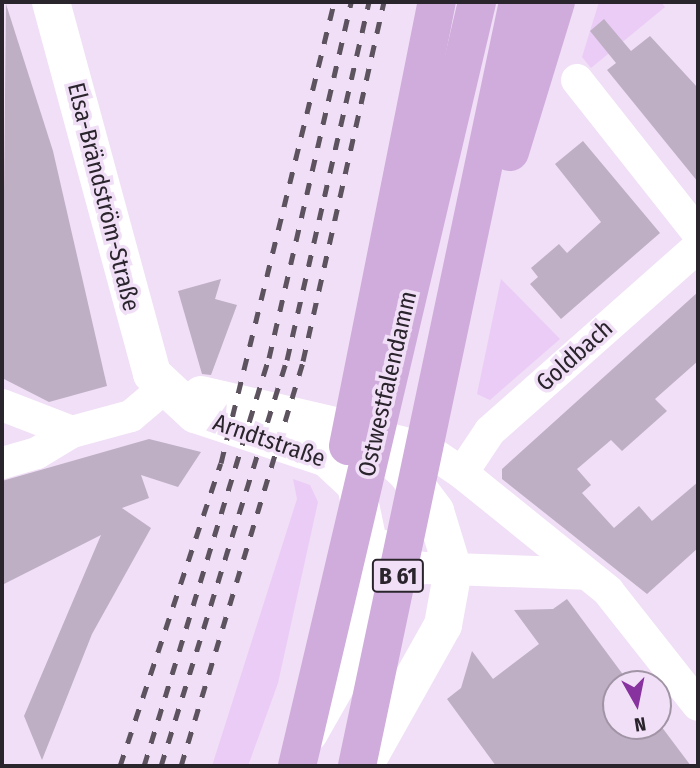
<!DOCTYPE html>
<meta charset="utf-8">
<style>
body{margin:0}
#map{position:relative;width:700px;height:768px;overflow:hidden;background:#f0dff6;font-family:"Fira Sans Condensed",sans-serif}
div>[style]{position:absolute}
.green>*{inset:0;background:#ebccf6}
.building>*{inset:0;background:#bfafc5}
.minor>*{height:32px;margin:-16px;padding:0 16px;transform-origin:16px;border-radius:16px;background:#fff}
.tertiary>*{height:38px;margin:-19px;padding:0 19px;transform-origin:19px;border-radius:19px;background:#fff}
.trunk>*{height:38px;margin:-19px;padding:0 19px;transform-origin:19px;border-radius:19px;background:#d0acdc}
.rail>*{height:5px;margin-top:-2.5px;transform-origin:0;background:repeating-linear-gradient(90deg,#5c535f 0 12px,transparent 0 24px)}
span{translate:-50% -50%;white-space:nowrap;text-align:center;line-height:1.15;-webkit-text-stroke:7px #f0dff6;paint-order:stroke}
.shield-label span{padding:2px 5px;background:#f0dff6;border:2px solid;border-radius:5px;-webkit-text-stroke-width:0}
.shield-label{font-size:23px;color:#2a242c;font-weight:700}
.street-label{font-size:24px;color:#2a242c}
.frame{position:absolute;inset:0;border:4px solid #2a242c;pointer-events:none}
.north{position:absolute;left:602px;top:670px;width:70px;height:70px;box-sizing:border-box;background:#f0dff6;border:2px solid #a194a5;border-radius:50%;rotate:171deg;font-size:19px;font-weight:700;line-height:28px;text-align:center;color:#2a242c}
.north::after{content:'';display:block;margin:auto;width:24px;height:32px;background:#87329f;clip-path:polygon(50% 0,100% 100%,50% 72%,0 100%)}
</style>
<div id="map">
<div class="green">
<div style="clip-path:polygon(599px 2px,661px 2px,665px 7px,591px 68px,582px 57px)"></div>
<div style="clip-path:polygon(501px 279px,560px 339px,490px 400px,477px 394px)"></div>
<div style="clip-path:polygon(293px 479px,310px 485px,318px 502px,278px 683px,248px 766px,212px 766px,297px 499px)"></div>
</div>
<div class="building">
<div style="clip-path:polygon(6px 4px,53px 151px,107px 386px,49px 402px,2px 378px)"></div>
<div style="clip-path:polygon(604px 19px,631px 51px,650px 36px,698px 88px,698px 182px,607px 70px,616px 63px,590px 31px)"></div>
<div style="clip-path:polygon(583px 141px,660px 233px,561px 319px,530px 284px,538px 277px,531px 268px,559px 244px,567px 253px,601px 222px,555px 164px)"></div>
<div style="clip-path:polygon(221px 279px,215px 299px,237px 305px,211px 375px,202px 374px,178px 291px)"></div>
<div style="clip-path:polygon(698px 292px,698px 361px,655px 399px,667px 411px,622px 451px,611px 440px,577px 469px,591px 485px,582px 493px,614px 528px,639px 506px,652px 521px,698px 482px,698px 548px,647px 594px,502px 479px,502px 469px)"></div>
<div style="clip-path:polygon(149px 439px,201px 452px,178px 487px,141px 475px,149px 498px,122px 508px,151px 528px,92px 634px,42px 760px,24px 716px,101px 535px,2px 585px,2px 481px)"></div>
<div style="clip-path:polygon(567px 599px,630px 684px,616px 684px,616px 726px,661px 726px,691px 766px,496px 766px,447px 699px,461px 688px,472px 651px,493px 679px,539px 644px,514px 610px,553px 609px)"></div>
</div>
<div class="minor">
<div style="left:577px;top:80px;width:195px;rotate:51.7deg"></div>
<div style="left:2px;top:405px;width:75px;rotate:21.1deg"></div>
<div style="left:72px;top:432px;width:61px;rotate:-15.2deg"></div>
<div style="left:131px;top:416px;width:43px;rotate:-40.3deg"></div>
<div style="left:361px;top:432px;width:66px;rotate:14deg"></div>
<div style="left:425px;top:448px;width:45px;rotate:34deg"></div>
<div style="left:462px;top:473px;width:188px;rotate:38.9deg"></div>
<div style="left:608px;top:591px;width:145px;rotate:51.7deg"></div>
<div style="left:2px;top:463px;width:36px;rotate:-16deg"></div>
<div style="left:37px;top:453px;width:41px;rotate:-31deg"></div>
<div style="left:462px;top:473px;width:50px;rotate:-56.3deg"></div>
<div style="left:490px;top:431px;width:278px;rotate:-41.5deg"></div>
<div style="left:384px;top:546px;width:28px;rotate:42deg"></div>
<div style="left:405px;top:565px;width:20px;rotate:9deg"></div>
<div style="left:425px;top:568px;width:160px;rotate:2.1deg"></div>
</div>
<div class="tertiary">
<div style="left:51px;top:2px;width:385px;rotate:74.8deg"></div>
<div style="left:152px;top:374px;width:59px;rotate:42.9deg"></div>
<div style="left:195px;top:414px;width:139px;rotate:18.4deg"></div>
<div style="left:327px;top:458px;width:40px;rotate:43deg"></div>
<div style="left:356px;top:485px;width:93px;rotate:78.2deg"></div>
<div style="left:375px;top:576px;width:53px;rotate:97.5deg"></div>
<div style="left:368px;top:629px;width:120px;rotate:119.6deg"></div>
<div style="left:201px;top:395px;width:164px;rotate:13deg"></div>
<div style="left:361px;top:432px;width:60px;rotate:41.6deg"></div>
<div style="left:406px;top:472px;width:49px;rotate:53.4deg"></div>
<div style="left:435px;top:511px;width:62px;rotate:73deg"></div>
<div style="left:453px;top:570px;width:56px;rotate:100.3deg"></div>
<div style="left:443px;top:625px;width:162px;rotate:119.3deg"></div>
</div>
<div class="trunk">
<div style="left:510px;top:152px;width:157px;rotate:-73deg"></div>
<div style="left:348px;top:446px;width:453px;rotate:-78.7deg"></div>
<div style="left:297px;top:766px;width:785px;rotate:-76.74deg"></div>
<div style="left:357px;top:766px;width:781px;rotate:-78.1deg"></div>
</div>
<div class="rail">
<div style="left:120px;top:766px;width:319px;rotate:-71.6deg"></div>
<div style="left:221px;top:463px;width:475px;rotate:-76.2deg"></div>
<div style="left:144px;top:766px;width:427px;rotate:-73deg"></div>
<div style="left:269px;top:358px;width:365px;rotate:-77deg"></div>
<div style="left:161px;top:766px;width:425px;rotate:-72.8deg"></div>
<div style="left:287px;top:360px;width:367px;rotate:-77.1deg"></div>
<div style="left:181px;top:766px;width:423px;rotate:-73.2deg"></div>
<div style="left:303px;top:361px;width:368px;rotate:-77.3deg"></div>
</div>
<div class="shield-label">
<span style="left:398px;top:576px">B 61</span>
</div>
<div class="street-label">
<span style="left:103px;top:197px;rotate:76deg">Elsa-Brändström-Straße</span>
<span style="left:575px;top:356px;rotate:-42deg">Goldbach</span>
<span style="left:388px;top:384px;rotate:-77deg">Ostwestfalendamm</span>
<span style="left:269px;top:441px;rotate:19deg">Arndtstraße</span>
</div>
<div class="frame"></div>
<div class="north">N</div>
</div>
